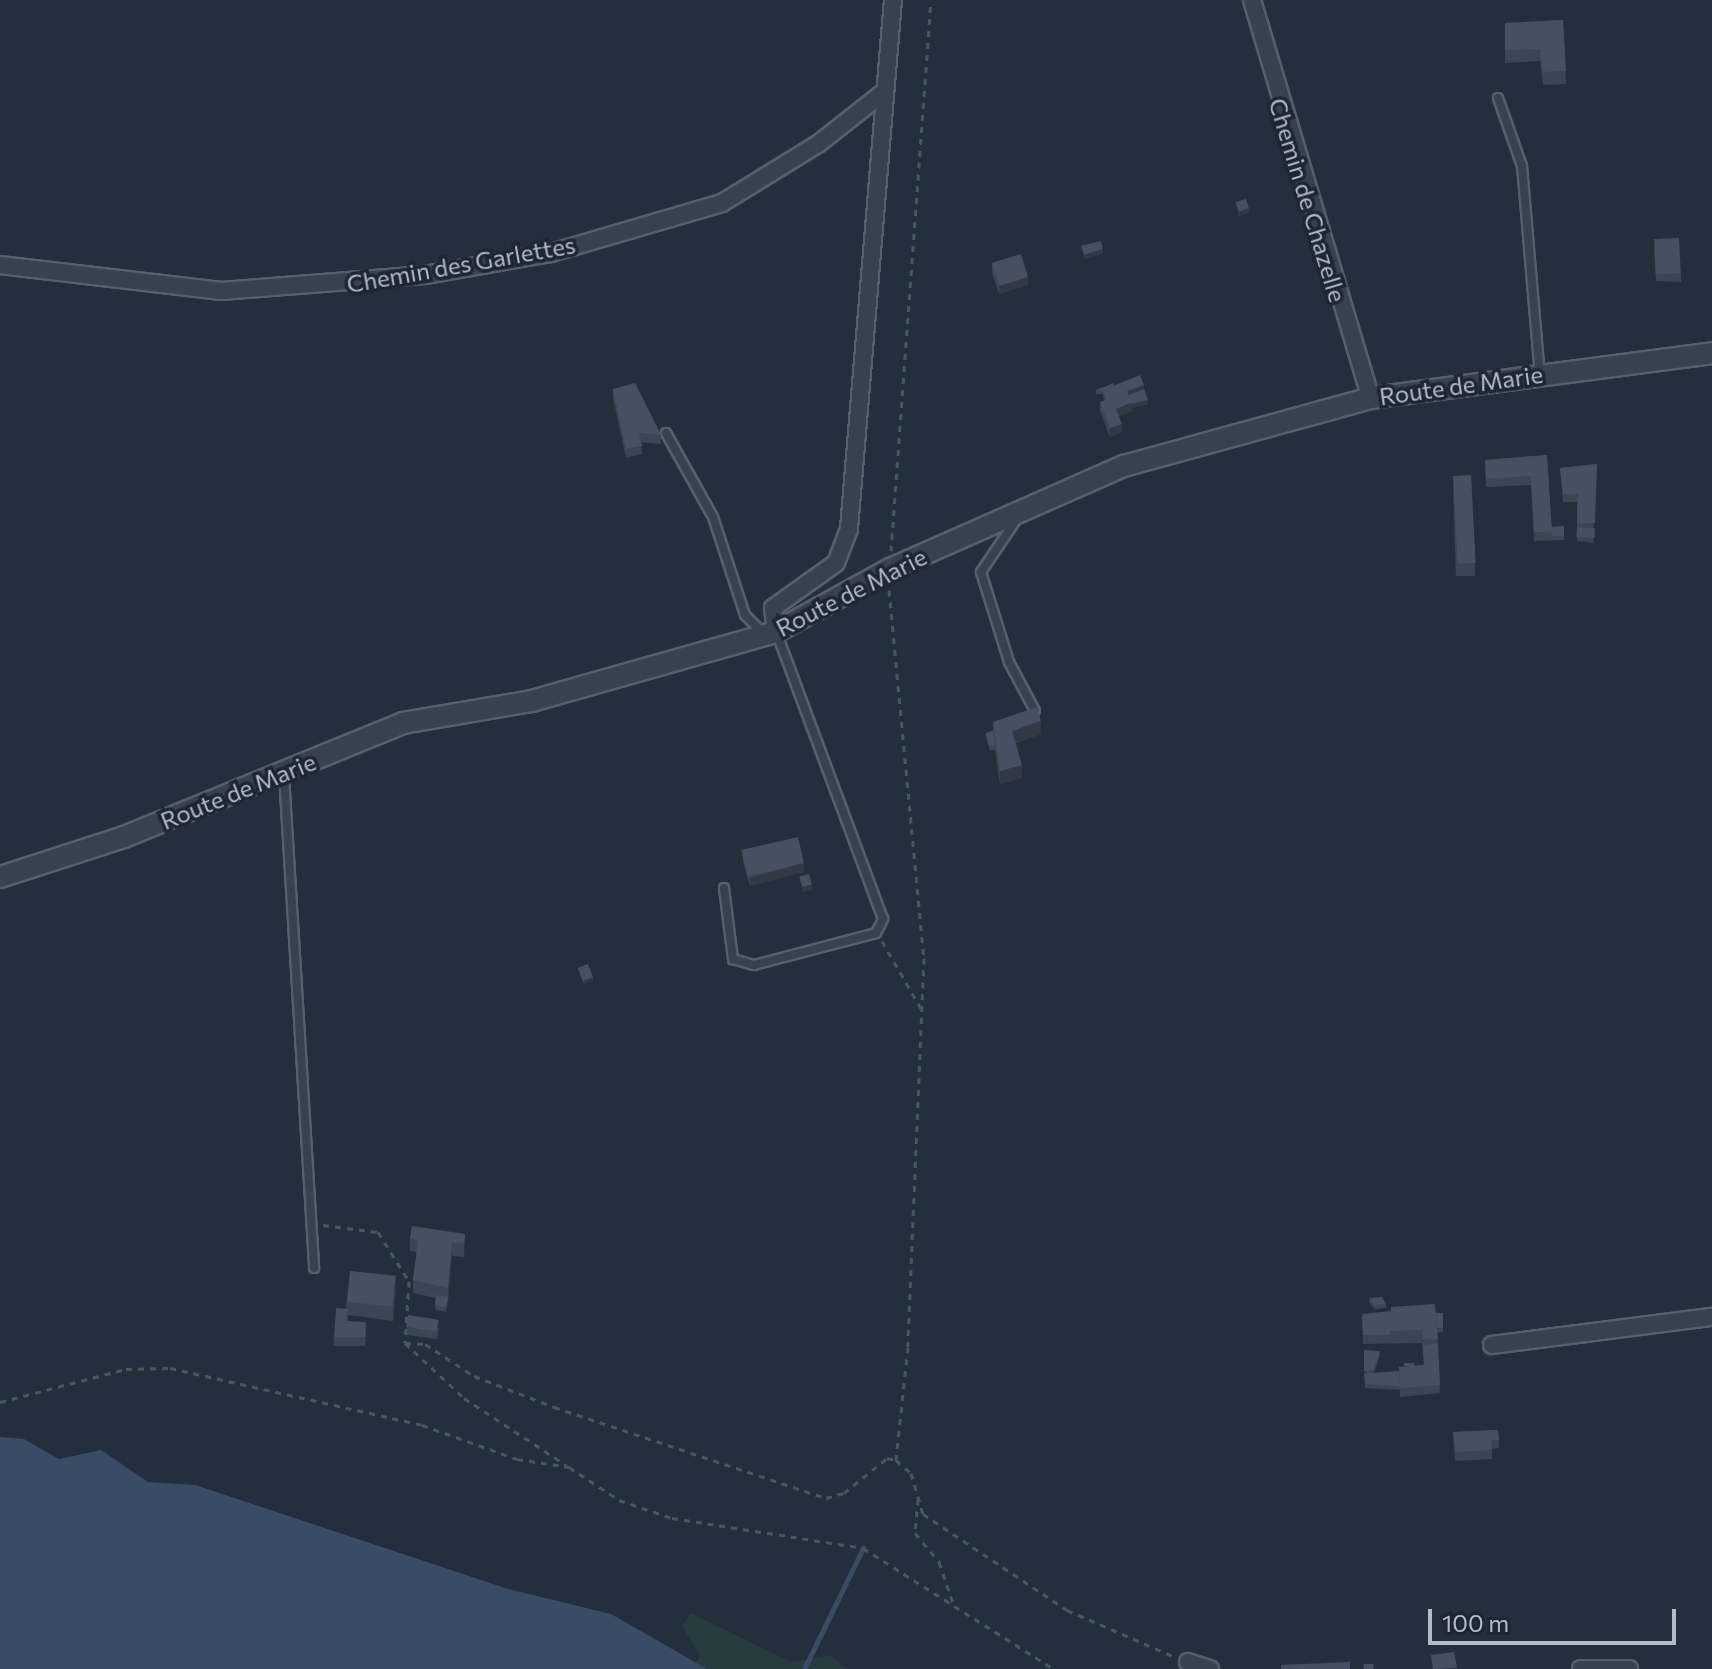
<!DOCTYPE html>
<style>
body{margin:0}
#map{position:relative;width:1712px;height:1669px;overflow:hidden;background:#242f3e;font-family:Commissioner,sans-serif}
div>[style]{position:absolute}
.green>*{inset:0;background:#263c3f}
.water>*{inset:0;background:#394c67}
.stream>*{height:5px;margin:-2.5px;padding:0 2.5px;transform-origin:2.5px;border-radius:2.5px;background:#394c67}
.path>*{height:3px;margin-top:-1.5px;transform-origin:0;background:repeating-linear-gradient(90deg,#44595c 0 6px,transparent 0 12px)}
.roads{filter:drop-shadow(2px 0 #565f6c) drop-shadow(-2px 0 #565f6c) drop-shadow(0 2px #565f6c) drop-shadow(0 -2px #565f6c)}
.service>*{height:8px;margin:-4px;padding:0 4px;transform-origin:4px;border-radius:4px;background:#38414e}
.minor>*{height:16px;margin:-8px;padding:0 8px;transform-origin:8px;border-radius:8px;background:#38414e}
.tertiary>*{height:20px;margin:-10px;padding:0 10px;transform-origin:10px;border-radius:10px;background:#38414e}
.wall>*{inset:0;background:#3b4654}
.shaded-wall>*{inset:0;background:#303945}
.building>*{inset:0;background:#455162;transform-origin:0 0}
span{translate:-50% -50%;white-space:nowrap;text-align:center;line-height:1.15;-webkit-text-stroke:7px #1d2633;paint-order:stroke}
.street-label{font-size:24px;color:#b4bcc9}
.scale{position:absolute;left:1428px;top:1609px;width:248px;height:36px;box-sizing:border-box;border:4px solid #b4bcc9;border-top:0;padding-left:10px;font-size:24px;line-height:28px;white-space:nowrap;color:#b4bcc9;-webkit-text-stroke:6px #1d2633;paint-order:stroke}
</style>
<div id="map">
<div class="green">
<div style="clip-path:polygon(691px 1613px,791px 1662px,831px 1655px,847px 1669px,707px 1669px,696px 1663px,700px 1655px,682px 1626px)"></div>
</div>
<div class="water">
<div style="clip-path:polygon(0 1437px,24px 1439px,59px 1459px,101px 1450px,148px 1482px,195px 1485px,508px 1589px,611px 1614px,707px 1669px,0 1669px)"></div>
</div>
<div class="stream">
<div style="left:804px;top:1669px;width:135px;rotate:-64deg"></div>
</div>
<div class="path">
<div style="left:891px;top:551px;width:552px;rotate:-85.85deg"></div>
<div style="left:889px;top:590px;width:370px;rotate:84.6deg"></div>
<div style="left:924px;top:958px;width:389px;rotate:92.4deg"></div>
<div style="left:908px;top:1347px;width:114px;rotate:96.1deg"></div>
<div style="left:882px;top:941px;width:80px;rotate:59.9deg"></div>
<div style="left:323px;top:1225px;width:55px;rotate:7.3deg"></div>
<div style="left:378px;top:1232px;width:58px;rotate:57.7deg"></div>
<div style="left:409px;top:1281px;width:62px;rotate:93.7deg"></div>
<div style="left:405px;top:1343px;width:81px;rotate:43deg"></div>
<div style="left:464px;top:1398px;width:122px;rotate:33.3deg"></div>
<div style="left:405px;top:1343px;width:20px;rotate:3deg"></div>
<div style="left:425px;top:1344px;width:59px;rotate:33.1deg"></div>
<div style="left:474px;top:1376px;width:86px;rotate:21.2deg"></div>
<div style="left:554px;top:1407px;width:287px;rotate:18.5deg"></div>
<div style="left:826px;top:1498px;width:19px;rotate:-16deg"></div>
<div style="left:844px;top:1493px;width:55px;rotate:-39.1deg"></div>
<div style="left:887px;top:1458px;width:9px;rotate:13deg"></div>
<div style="left:896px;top:1460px;width:20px;rotate:41deg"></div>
<div style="left:911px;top:1473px;width:43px;rotate:73.7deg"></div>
<div style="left:923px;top:1514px;width:173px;rotate:33.7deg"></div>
<div style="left:1067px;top:1610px;width:118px;rotate:23.5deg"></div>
<div style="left:0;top:1402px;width:130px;rotate:-14.7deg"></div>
<div style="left:126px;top:1369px;width:44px;rotate:-1.3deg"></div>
<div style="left:170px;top:1368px;width:258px;rotate:12.7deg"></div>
<div style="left:422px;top:1425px;width:101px;rotate:19.7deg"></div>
<div style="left:517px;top:1459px;width:53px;rotate:8.7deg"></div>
<div style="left:569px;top:1467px;width:60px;rotate:33.4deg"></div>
<div style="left:619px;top:1500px;width:56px;rotate:18.8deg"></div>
<div style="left:672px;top:1518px;width:193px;rotate:8.9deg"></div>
<div style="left:863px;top:1548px;width:226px;rotate:32.4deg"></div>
<div style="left:918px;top:1499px;width:34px;rotate:95deg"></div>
<div style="left:915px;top:1533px;width:38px;rotate:50deg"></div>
<div style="left:939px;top:1562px;width:43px;rotate:71.1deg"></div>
</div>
<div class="roads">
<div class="service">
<div style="left:1498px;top:98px;width:72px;rotate:70.6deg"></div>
<div style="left:1522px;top:166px;width:209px;rotate:85.1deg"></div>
<div style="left:666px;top:433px;width:96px;rotate:60.8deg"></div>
<div style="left:713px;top:517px;width:103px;rotate:71.9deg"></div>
<div style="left:745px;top:615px;width:28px;rotate:45deg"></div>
<div style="left:1016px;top:520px;width:63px;rotate:123.9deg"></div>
<div style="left:981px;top:572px;width:94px;rotate:72.7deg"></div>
<div style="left:1009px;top:662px;width:55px;rotate:62deg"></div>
<div style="left:284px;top:775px;width:494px;rotate:86.5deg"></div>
<div style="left:724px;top:888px;width:72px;rotate:82.8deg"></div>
<div style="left:733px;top:959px;width:22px;rotate:16deg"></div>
<div style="left:754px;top:965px;width:126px;rotate:-14.7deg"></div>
<div style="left:876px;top:933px;width:16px;rotate:-63deg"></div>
<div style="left:883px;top:919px;width:306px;rotate:-110.4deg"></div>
</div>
<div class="minor">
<div style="left:1252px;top:0;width:415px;rotate:73.4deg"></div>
<div style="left:0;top:265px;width:223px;rotate:6.7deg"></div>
<div style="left:221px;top:291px;width:205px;rotate:-4.5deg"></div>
<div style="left:425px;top:275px;width:128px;rotate:-9.9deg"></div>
<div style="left:551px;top:253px;width:178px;rotate:-16.3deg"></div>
<div style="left:722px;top:203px;width:113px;rotate:-31.6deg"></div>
<div style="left:818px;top:144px;width:84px;rotate:-38.2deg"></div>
<div style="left:776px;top:632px;width:24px;rotate:-97deg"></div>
<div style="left:773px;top:608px;width:77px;rotate:-35.5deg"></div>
<div style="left:836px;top:563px;width:36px;rotate:-69deg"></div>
<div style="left:849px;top:529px;width:531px;rotate:-85.25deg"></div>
<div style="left:1492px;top:1345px;width:222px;rotate:-7.3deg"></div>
<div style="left:1188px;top:1662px;width:23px;rotate:18deg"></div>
<div style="left:1581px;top:1669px;width:48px"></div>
</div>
<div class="tertiary">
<div style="left:0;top:877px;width:130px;rotate:-17.9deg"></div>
<div style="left:124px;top:837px;width:301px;rotate:-22.2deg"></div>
<div style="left:403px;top:723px;width:131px;rotate:-9.7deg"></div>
<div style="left:532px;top:701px;width:254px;rotate:-15.8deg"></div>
<div style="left:776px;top:632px;width:130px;rotate:-28.9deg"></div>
<div style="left:890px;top:569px;width:256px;rotate:-23.8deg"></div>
<div style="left:1124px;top:466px;width:256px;rotate:-15.4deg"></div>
<div style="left:1371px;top:398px;width:344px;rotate:-7.5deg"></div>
</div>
</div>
<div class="wall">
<div style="clip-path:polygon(1563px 20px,1566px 84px,1543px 85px,1540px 61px,1505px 63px,1505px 23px)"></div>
<div style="clip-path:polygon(1654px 248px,1681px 273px,1681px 282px,1656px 281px)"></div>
<div style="clip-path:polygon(992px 263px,1028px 285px,999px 294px,992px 272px)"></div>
<div style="clip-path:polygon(1114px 385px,1144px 389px,1148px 404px,1132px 408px,1132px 411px,1119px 416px,1122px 432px,1110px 437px,1100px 411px,1100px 402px,1104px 401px,1103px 394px,1096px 394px,1096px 390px)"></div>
<div style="clip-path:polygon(613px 389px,661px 435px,661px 444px,641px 442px,642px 454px,626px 458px,613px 398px)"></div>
<div style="clip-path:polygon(1547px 455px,1551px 527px,1564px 526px,1564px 540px,1534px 541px,1531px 485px,1486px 487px,1485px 460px)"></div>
<div style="clip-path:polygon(1597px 464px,1593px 543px,1577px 541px,1577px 502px,1563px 502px,1560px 468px)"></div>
<div style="clip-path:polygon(1453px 489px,1475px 563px,1475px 576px,1456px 576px)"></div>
<div style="clip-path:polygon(993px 722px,1041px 734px,1016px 743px,1022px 778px,1000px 784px,995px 749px,990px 751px,986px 737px,986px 733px,993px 731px)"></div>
<div style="clip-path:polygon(743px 854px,804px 872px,750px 886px,743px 862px)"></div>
<div style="clip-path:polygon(465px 1234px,464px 1257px,452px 1256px,448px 1301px,446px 1312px,435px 1310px,436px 1298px,413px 1293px,413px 1280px,417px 1252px,410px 1251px,410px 1238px)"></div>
<div style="clip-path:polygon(396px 1289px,393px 1321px,348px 1315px,348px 1321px,366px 1330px,365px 1346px,334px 1346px,334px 1337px,346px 1309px,346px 1302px)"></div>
<div style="clip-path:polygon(1369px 1298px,1386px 1304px,1386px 1308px,1375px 1309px,1369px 1302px)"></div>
<div style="clip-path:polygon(1436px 1313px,1443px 1328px,1443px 1332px,1437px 1333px,1440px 1393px,1400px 1397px,1400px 1390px,1365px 1388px,1364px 1350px,1380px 1355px,1374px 1373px,1399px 1371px,1414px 1366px,1424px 1365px,1422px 1343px,1363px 1344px,1362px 1314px)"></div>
<div style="clip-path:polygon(407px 1327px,439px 1328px,437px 1339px,407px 1335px)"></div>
<div style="clip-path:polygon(1498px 1430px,1499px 1448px,1492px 1449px,1492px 1459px,1455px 1461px,1453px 1432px)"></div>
</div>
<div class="shaded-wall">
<div style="clip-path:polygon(1249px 209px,1249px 213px,1238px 217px,1238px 212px)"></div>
<div style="clip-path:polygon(1103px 249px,1103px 254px,1084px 259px,1084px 255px)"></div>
<div style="clip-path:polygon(1028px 277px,1028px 285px,999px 294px,999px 286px)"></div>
<div style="clip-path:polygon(1144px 385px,1144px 394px,1129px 400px,1127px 391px)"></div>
<div style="clip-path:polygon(1148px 400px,1148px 404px,1132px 408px,1132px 411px,1116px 417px,1116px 409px,1132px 402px)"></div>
<div style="clip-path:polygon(1122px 424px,1122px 432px,1110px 437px,1110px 428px)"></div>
<div style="clip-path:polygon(1041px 721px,1041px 734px,1012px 744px,1012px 731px)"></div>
<div style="clip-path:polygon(1022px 765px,1022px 778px,1000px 784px,1000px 771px)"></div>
<div style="clip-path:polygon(804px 863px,804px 872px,750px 886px,750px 878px)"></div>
<div style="clip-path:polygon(812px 885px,812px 890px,802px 892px,802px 888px)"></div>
<div style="clip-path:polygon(593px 977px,593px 981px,583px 984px,583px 980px)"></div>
<div style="clip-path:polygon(452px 1243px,452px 1256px,448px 1301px,448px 1288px)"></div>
<div style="clip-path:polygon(396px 1276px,396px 1289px,393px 1321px,393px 1308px)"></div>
</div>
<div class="building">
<div style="clip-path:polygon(1563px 20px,1566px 71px,1543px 72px,1540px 49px,1505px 50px,1505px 23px)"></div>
<div style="left:1246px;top:199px;width:10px;height:11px;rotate:73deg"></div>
<div style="left:1679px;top:238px;width:35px;height:25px;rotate:87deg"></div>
<div style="clip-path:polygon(1101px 241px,1103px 249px,1084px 255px,1081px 246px)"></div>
<div style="left:1021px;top:254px;width:24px;height:30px;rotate:73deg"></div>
<div style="clip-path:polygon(1140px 375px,1144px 385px,1127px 391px,1132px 402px,1116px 409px,1122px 424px,1110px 428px,1100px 402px,1107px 400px,1103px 390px)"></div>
<div style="clip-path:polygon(635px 383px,661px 435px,639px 433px,642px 446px,626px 449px,613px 389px)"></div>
<div style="clip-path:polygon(1114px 383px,1114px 385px,1104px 390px,1096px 390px)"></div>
<div style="clip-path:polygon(1144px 389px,1148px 400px,1130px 404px,1132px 402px,1129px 395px)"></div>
<div style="clip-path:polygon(1547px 455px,1552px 532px,1534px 532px,1531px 476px,1486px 479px,1485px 460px)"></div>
<div style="clip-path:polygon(1597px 464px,1595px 523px,1577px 523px,1578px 494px,1563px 494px,1560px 468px)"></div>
<div style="left:1471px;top:475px;width:88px;height:18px;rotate:87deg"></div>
<div style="clip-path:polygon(1564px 526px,1564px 536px,1552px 536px,1551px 527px)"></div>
<div style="left:1577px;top:527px;width:18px;height:10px;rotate:3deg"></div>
<div style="clip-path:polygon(1037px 707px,1041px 721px,1012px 731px,1022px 765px,1000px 771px,993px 722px)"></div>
<div style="clip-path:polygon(993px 731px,995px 745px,990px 747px,986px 733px)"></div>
<div style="left:798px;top:837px;width:27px;height:58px;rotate:77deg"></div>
<div style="left:809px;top:874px;width:11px;height:10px;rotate:75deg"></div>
<div style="left:588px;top:964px;width:14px;height:11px;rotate:69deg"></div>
<div style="clip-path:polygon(412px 1226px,465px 1234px,464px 1244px,452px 1243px,448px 1288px,413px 1280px,418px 1240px,410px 1238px)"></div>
<div style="left:350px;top:1271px;width:46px;height:31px;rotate:6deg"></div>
<div style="clip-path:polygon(436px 1295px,448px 1297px,446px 1308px,435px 1305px)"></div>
<div style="clip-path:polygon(1382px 1297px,1386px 1304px,1375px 1305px,1369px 1298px)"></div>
<div style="clip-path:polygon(1435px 1304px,1438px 1339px,1423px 1340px,1422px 1330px,1390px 1331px,1391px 1307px)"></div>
<div style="clip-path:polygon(336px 1308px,348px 1309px,346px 1321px,366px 1322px,365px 1337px,334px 1337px)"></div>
<div style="clip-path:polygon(1391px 1311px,1390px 1335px,1363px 1335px,1362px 1314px)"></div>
<div style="clip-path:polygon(1436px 1313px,1443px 1313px,1443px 1328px,1437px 1328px)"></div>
<div style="left:408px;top:1315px;width:31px;height:12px;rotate:9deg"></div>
<div style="clip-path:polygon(1438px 1343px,1440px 1385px,1400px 1388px,1399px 1367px,1424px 1365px,1423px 1345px)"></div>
<div style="clip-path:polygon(1364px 1350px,1380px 1351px,1373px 1370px,1364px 1371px)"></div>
<div style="left:1404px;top:1363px;width:10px;height:3px"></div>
<div style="clip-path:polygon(1399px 1371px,1400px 1386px,1365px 1384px,1364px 1374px)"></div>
<div style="clip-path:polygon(1498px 1430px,1499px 1440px,1491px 1440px,1492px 1450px,1455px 1452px,1453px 1432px)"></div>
<div style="clip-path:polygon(1454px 1652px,1457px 1668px,1433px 1669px,1431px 1655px)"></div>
<div style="clip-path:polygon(1350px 1662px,1350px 1669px,1281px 1669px,1281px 1665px)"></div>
<div style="clip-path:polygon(1363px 1664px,1373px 1664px,1374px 1669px,1364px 1669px)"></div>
</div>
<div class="street-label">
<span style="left:1308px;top:200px;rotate:73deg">Chemin de Chazelle</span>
<span style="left:461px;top:264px;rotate:-10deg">Chemin des Garlettes</span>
<span style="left:1461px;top:385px;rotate:-8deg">Route de Marie</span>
<span style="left:851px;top:592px;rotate:-27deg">Route de Marie</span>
<span style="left:238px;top:791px;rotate:-22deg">Route de Marie</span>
</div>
<div class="scale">100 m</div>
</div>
